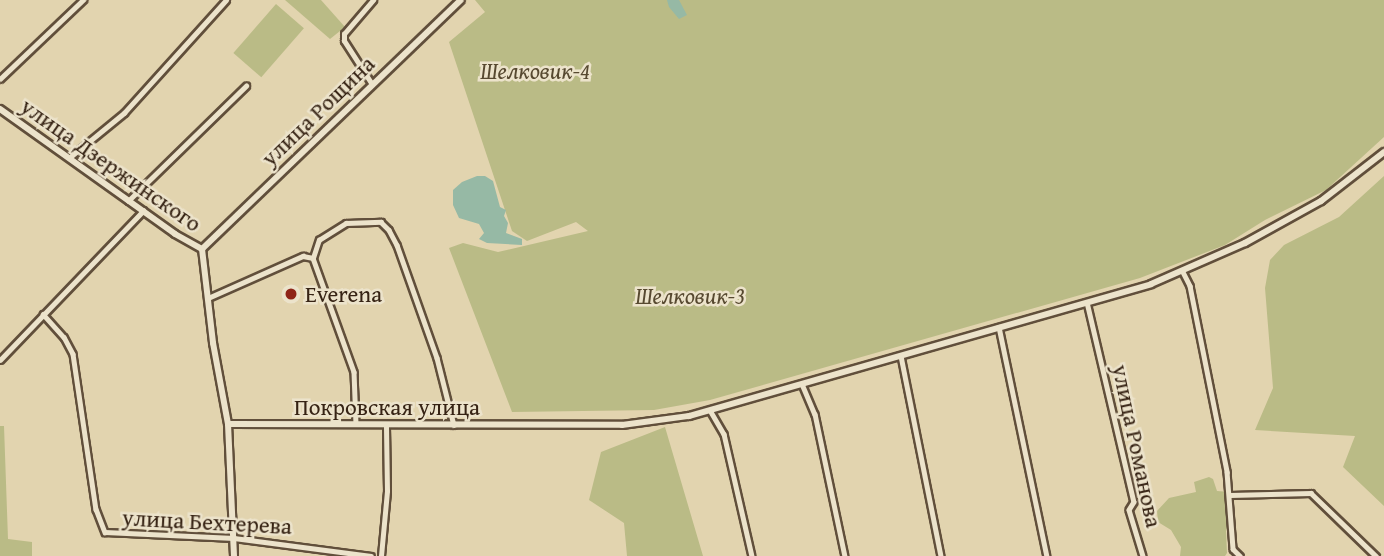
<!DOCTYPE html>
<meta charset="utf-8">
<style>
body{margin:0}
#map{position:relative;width:1384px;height:556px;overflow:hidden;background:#e2d4af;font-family:"Gentium Book Plus",serif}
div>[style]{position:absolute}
.green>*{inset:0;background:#babb86;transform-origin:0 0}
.water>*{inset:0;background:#96b9a5}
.roads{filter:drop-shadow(2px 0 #614f3b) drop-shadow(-2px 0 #614f3b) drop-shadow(0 2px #614f3b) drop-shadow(0 -2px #614f3b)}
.street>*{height:4.5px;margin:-2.25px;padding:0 2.25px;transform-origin:2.25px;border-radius:2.25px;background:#ece3cb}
.secondary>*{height:6px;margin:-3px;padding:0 3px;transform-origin:3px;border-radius:3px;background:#ece3cb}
.dots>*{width:19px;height:19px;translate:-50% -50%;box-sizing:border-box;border:4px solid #ece3cb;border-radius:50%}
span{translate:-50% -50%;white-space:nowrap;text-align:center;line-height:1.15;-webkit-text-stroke:5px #ece3cb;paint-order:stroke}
.park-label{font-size:23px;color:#574930;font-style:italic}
.street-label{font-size:23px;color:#362314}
.poi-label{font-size:23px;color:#362314}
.left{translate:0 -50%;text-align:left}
</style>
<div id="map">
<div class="green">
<div style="clip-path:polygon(285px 0,321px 0,345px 27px,330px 39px)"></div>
<div style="clip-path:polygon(475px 0,1384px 0,1384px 137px,1326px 190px,1265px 220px,1225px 245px,1140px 278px,710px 400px,654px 410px,512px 412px,449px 248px,463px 243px,498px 252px,588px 231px,576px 222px,527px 241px,512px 231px,449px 42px,485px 12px)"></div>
<div style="left:276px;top:4px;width:37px;height:65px;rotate:41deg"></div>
<div style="clip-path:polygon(1384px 176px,1384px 506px,1343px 467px,1355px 436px,1255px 430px,1273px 388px,1265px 288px,1270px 260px,1284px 245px,1339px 217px)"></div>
<div style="clip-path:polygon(0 426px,4px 426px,8px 539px,32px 542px,32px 556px,0 556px)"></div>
<div style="clip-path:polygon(665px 427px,703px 556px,627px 556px,624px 523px,589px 500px,601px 452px)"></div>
<div style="clip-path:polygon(1209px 477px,1213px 479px,1217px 491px,1230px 492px,1235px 497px,1226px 531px,1227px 553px,1225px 556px,1180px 556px,1181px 547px,1171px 530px,1158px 522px,1157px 511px,1169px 498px,1196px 492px,1194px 482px)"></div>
</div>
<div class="water">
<div style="clip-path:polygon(667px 0,679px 0,687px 15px,679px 19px,669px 7px)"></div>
<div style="clip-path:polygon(477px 176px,485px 176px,493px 181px,500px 207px,506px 210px,504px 216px,508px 223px,506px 233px,522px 239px,522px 245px,487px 243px,479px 239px,484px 233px,479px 224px,459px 218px,453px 205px,453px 190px,462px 182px)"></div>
</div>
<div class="roads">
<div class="street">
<div style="left:0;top:79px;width:115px;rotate:-43.6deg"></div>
<div style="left:371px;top:83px;width:50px;rotate:-122.7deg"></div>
<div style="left:344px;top:41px;width:7px;rotate:-90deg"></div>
<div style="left:344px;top:34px;width:45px;rotate:-49.5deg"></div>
<div style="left:69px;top:158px;width:71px;rotate:-39.3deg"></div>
<div style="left:124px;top:113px;width:152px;rotate:-47.9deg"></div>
<div style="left:128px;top:201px;width:165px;rotate:-44.3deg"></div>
<div style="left:313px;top:258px;width:19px;rotate:-72deg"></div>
<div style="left:319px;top:240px;width:32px;rotate:-32deg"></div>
<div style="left:346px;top:223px;width:35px;rotate:-2deg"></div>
<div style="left:381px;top:222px;width:11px;rotate:45deg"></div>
<div style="left:389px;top:230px;width:17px;rotate:62deg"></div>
<div style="left:397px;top:245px;width:120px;rotate:70.5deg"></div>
<div style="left:437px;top:358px;width:69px;rotate:75.8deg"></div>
<div style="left:1182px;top:270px;width:18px;rotate:63deg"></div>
<div style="left:1190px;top:286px;width:190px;rotate:78.7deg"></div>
<div style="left:1227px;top:472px;width:77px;rotate:85.5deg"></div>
<div style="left:1233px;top:549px;width:10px;rotate:45deg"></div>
<div style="left:208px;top:298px;width:104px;rotate:-23.9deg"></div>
<div style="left:303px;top:256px;width:10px;rotate:11deg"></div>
<div style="left:313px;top:258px;width:121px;rotate:70.2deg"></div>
<div style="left:354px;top:372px;width:51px;rotate:87.8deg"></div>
<div style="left:1087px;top:302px;width:205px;rotate:76.8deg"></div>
<div style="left:1134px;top:502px;width:9px;rotate:122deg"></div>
<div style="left:1129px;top:510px;width:48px;rotate:73.1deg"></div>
<div style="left:43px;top:314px;width:31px;rotate:48deg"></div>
<div style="left:64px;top:337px;width:19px;rotate:62deg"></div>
<div style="left:73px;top:354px;width:157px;rotate:81.6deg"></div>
<div style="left:96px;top:509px;width:25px;rotate:69deg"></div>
<div style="left:105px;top:532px;width:129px;rotate:2.7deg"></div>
<div style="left:234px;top:538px;width:138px;rotate:7.5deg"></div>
<div style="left:999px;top:327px;width:234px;rotate:78.2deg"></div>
<div style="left:901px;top:356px;width:204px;rotate:78.7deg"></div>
<div style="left:0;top:360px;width:207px;rotate:-46.2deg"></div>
<div style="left:802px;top:384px;width:33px;rotate:67deg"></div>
<div style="left:815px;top:414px;width:145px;rotate:78.1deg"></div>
<div style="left:710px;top:410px;width:28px;rotate:60deg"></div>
<div style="left:724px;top:434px;width:125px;rotate:77.1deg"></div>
<div style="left:1230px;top:495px;width:81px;rotate:-1.4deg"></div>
<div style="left:1311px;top:493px;width:91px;rotate:44.1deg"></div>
<div style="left:381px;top:556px;width:65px;rotate:-84.7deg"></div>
<div style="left:387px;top:491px;width:66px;rotate:-90.9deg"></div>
</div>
<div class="secondary">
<div style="left:0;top:109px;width:215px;rotate:35.5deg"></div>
<div style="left:175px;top:234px;width:31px;rotate:29deg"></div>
<div style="left:202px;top:249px;width:359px;rotate:-43.9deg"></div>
<div style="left:202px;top:249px;width:95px;rotate:83.3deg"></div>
<div style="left:213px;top:343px;width:82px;rotate:79.5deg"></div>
<div style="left:228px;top:424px;width:132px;rotate:87.4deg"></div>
<div style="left:228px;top:424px;width:394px;rotate:0.1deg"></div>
<div style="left:622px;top:425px;width:68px;rotate:-7.7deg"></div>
<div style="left:689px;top:416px;width:480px;rotate:-15.9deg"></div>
<div style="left:1151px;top:284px;width:103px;rotate:-23.6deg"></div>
<div style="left:1245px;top:243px;width:87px;rotate:-28.9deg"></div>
<div style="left:1321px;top:201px;width:80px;rotate:-37.9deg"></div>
</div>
</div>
<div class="dots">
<div style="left:291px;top:294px;background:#8f2418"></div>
</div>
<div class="park-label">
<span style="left:535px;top:71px">Шелковик-4</span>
<span style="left:690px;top:296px">Шелковик-3</span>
</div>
<div class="street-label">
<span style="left:318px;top:111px;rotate:-44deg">улица Рощина</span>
<span style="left:111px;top:165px;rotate:35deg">улица Дзержинского</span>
<span style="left:387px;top:407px">Покровская улица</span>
<span style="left:1137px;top:446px;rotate:78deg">улица Романова</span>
<span style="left:207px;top:522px;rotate:3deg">улица Бехтерева</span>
</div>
<div class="poi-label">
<span class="left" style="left:305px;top:294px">Everena</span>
</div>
</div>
